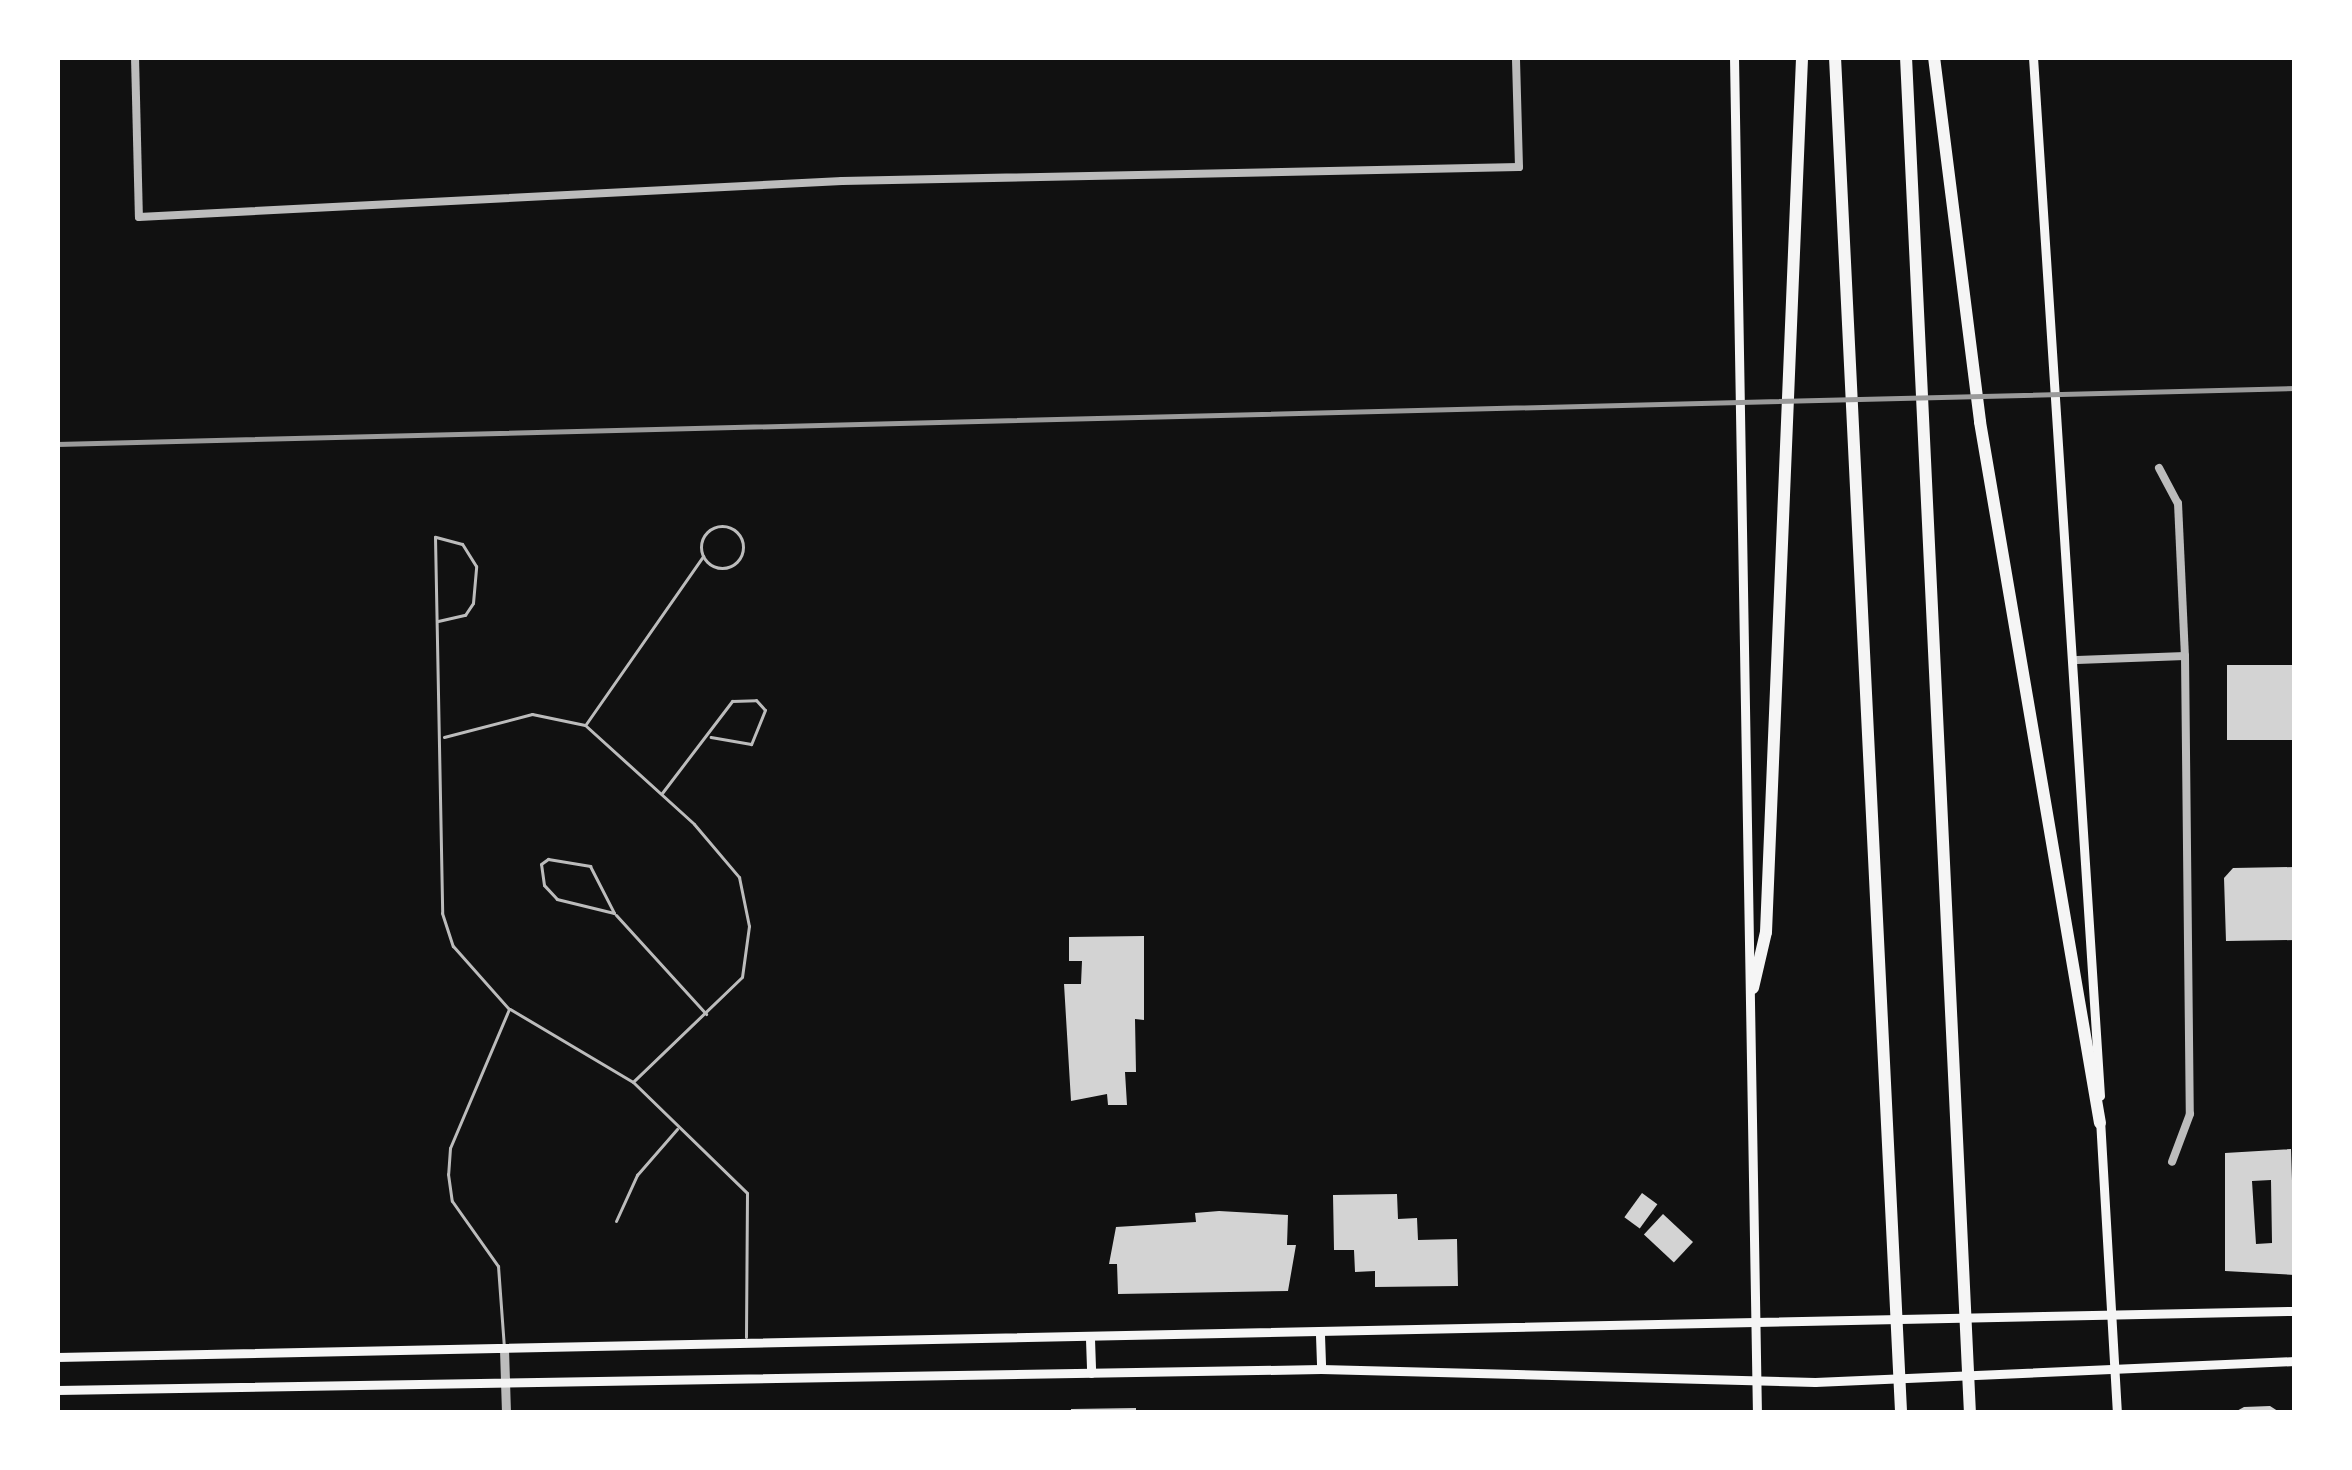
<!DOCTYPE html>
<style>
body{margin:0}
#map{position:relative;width:2352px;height:1470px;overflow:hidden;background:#111;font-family:"Exo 2",sans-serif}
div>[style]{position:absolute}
.building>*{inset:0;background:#d3d3d3;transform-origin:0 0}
.service>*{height:3px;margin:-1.5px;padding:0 1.5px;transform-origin:1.5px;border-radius:1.5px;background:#bcbcbc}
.service>.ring{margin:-1.5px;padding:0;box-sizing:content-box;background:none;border:3px solid #bcbcbc;border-radius:50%}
.minor>*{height:8px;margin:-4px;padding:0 4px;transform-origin:4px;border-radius:4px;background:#bcbcbc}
.tertiary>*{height:9px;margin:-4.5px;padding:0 4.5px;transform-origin:4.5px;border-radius:4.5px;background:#bcbcbc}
.secondary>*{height:9px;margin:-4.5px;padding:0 4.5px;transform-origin:4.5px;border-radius:4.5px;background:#f5f5f5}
.motorway>*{height:12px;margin:-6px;padding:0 6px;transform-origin:6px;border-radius:6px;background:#f5f5f5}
.rail>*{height:4.5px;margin:-2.25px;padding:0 2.25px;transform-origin:2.25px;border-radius:2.25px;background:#9a9a9a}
span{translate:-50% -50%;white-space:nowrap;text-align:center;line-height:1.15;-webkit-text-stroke:12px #fff;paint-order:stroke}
.frame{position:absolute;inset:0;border:60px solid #fff;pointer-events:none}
</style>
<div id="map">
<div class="building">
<div style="left:2295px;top:665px;width:75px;height:68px;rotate:90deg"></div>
<div style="clip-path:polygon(2295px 867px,2295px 940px,2226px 941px,2224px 878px,2233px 868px)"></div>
<div style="clip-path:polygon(1144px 936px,1144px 1020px,1135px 1019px,1136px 1072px,1125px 1072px,1127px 1105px,1108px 1105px,1107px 1094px,1071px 1101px,1064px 984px,1081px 984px,1082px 961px,1069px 961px,1069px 937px)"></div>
<div style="clip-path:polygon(evenodd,2291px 1149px,2295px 1275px,2225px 1271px,2225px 1153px,2291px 1149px,2271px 1180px,2272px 1243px,2256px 1244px,2252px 1181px,2271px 1180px)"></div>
<div style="left:1642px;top:1193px;width:19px;height:30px;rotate:36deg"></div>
<div style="clip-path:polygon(1397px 1194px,1398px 1219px,1417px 1218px,1418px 1240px,1457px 1239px,1458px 1286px,1375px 1287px,1375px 1271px,1355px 1272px,1354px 1250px,1334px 1250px,1333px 1195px)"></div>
<div style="clip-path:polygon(1219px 1211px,1288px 1215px,1287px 1245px,1296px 1245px,1288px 1291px,1118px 1294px,1117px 1264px,1109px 1264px,1116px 1227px,1196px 1222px,1195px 1213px)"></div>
<div style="left:1663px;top:1214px;width:41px;height:28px;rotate:43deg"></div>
<div style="clip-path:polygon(2244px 1407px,2270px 1406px,2281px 1413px,2233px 1413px)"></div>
<div style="clip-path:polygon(1136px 1408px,1136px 1413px,1071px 1413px,1071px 1409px)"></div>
</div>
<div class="service">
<div class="ring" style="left:701px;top:526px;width:39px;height:39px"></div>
<div style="left:438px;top:621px;width:28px;rotate:-13deg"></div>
<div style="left:465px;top:615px;width:14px;rotate:-56deg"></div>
<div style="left:473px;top:603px;width:37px;rotate:-85deg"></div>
<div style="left:476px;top:566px;width:26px;rotate:-122deg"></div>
<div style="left:462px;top:544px;width:28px;rotate:-165deg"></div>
<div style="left:435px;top:537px;width:376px;rotate:88.9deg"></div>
<div style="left:442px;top:913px;width:35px;rotate:72deg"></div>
<div style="left:453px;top:946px;width:84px;rotate:48.4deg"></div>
<div style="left:509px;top:1009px;width:151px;rotate:113deg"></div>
<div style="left:450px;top:1148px;width:26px;rotate:94deg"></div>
<div style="left:448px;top:1174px;width:27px;rotate:82deg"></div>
<div style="left:452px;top:1201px;width:80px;rotate:54.7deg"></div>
<div style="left:498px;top:1266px;width:81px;rotate:85.8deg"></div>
<div style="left:586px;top:724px;width:205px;rotate:-55.1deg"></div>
<div style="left:444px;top:737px;width:91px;rotate:-14.6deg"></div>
<div style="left:532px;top:714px;width:54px;rotate:11.7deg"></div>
<div style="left:585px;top:725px;width:147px;rotate:42.2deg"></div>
<div style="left:694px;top:824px;width:70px;rotate:49.7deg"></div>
<div style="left:739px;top:877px;width:50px;rotate:78.5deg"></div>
<div style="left:749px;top:926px;width:51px;rotate:97.8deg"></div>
<div style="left:742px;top:977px;width:151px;rotate:136.1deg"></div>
<div style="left:662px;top:793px;width:116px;rotate:-52.7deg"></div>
<div style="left:732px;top:701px;width:24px;rotate:-2deg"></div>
<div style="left:756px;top:700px;width:13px;rotate:48deg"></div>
<div style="left:765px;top:710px;width:37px;rotate:112deg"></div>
<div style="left:751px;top:744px;width:41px;rotate:-170.1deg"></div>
<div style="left:548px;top:859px;width:43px;rotate:9.5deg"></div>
<div style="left:590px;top:866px;width:53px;rotate:62.9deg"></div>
<div style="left:614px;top:913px;width:59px;rotate:-166.2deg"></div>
<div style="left:557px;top:899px;width:19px;rotate:-133deg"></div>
<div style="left:544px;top:885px;width:21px;rotate:-98deg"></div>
<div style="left:541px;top:864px;width:9px;rotate:-36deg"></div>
<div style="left:616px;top:915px;width:134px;rotate:47.7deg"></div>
<div style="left:510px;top:1009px;width:143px;rotate:30.7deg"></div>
<div style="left:633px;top:1082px;width:159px;rotate:44.2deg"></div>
<div style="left:747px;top:1193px;width:144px;rotate:90.4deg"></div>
<div style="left:616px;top:1221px;width:51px;rotate:-65.5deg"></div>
<div style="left:637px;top:1175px;width:61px;rotate:-49deg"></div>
</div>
<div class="minor">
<div style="left:135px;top:57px;width:160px;rotate:88.6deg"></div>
<div style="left:139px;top:217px;width:704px;rotate:-2.93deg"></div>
<div style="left:842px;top:181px;width:677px;rotate:-1.18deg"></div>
<div style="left:1519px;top:167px;width:110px;rotate:-91.6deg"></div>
<div style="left:2159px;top:468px;width:40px;rotate:62deg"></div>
<div style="left:2178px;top:503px;width:153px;rotate:87.4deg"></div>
<div style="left:2185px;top:656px;width:458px;rotate:89.4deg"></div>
<div style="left:2190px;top:1114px;width:51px;rotate:110.6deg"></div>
<div style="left:2077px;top:660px;width:108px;rotate:-2.1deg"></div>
</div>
<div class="tertiary">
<div style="left:504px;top:1349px;width:64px;rotate:88.2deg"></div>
</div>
<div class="secondary">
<div style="left:1734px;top:57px;width:1356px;rotate:89.03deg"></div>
<div style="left:2033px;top:57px;width:1041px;rotate:86.31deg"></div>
<div style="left:2100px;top:1119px;width:294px;rotate:86.7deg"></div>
<div style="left:1320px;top:1335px;width:34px;rotate:88deg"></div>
<div style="left:1090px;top:1339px;width:34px;rotate:88deg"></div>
<div style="left:57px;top:1357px;width:2238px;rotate:-1.18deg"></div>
<div style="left:57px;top:1390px;width:1264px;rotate:-0.95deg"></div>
<div style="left:1321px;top:1369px;width:494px;rotate:1.5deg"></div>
<div style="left:1815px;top:1382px;width:480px;rotate:-2.5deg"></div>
</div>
<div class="motorway">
<div style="left:1835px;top:57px;width:1358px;rotate:87.21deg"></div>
<div style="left:1906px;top:57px;width:1358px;rotate:87.3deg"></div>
<div style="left:1934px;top:57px;width:368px;rotate:82.8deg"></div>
<div style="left:1980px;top:422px;width:711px;rotate:80.29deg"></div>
<div style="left:1753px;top:988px;width:57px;rotate:-76.9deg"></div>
<div style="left:1766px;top:932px;width:876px;rotate:-87.64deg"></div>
</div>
<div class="rail">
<div style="left:57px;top:444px;width:2239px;rotate:-1.43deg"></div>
</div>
<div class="frame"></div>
</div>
